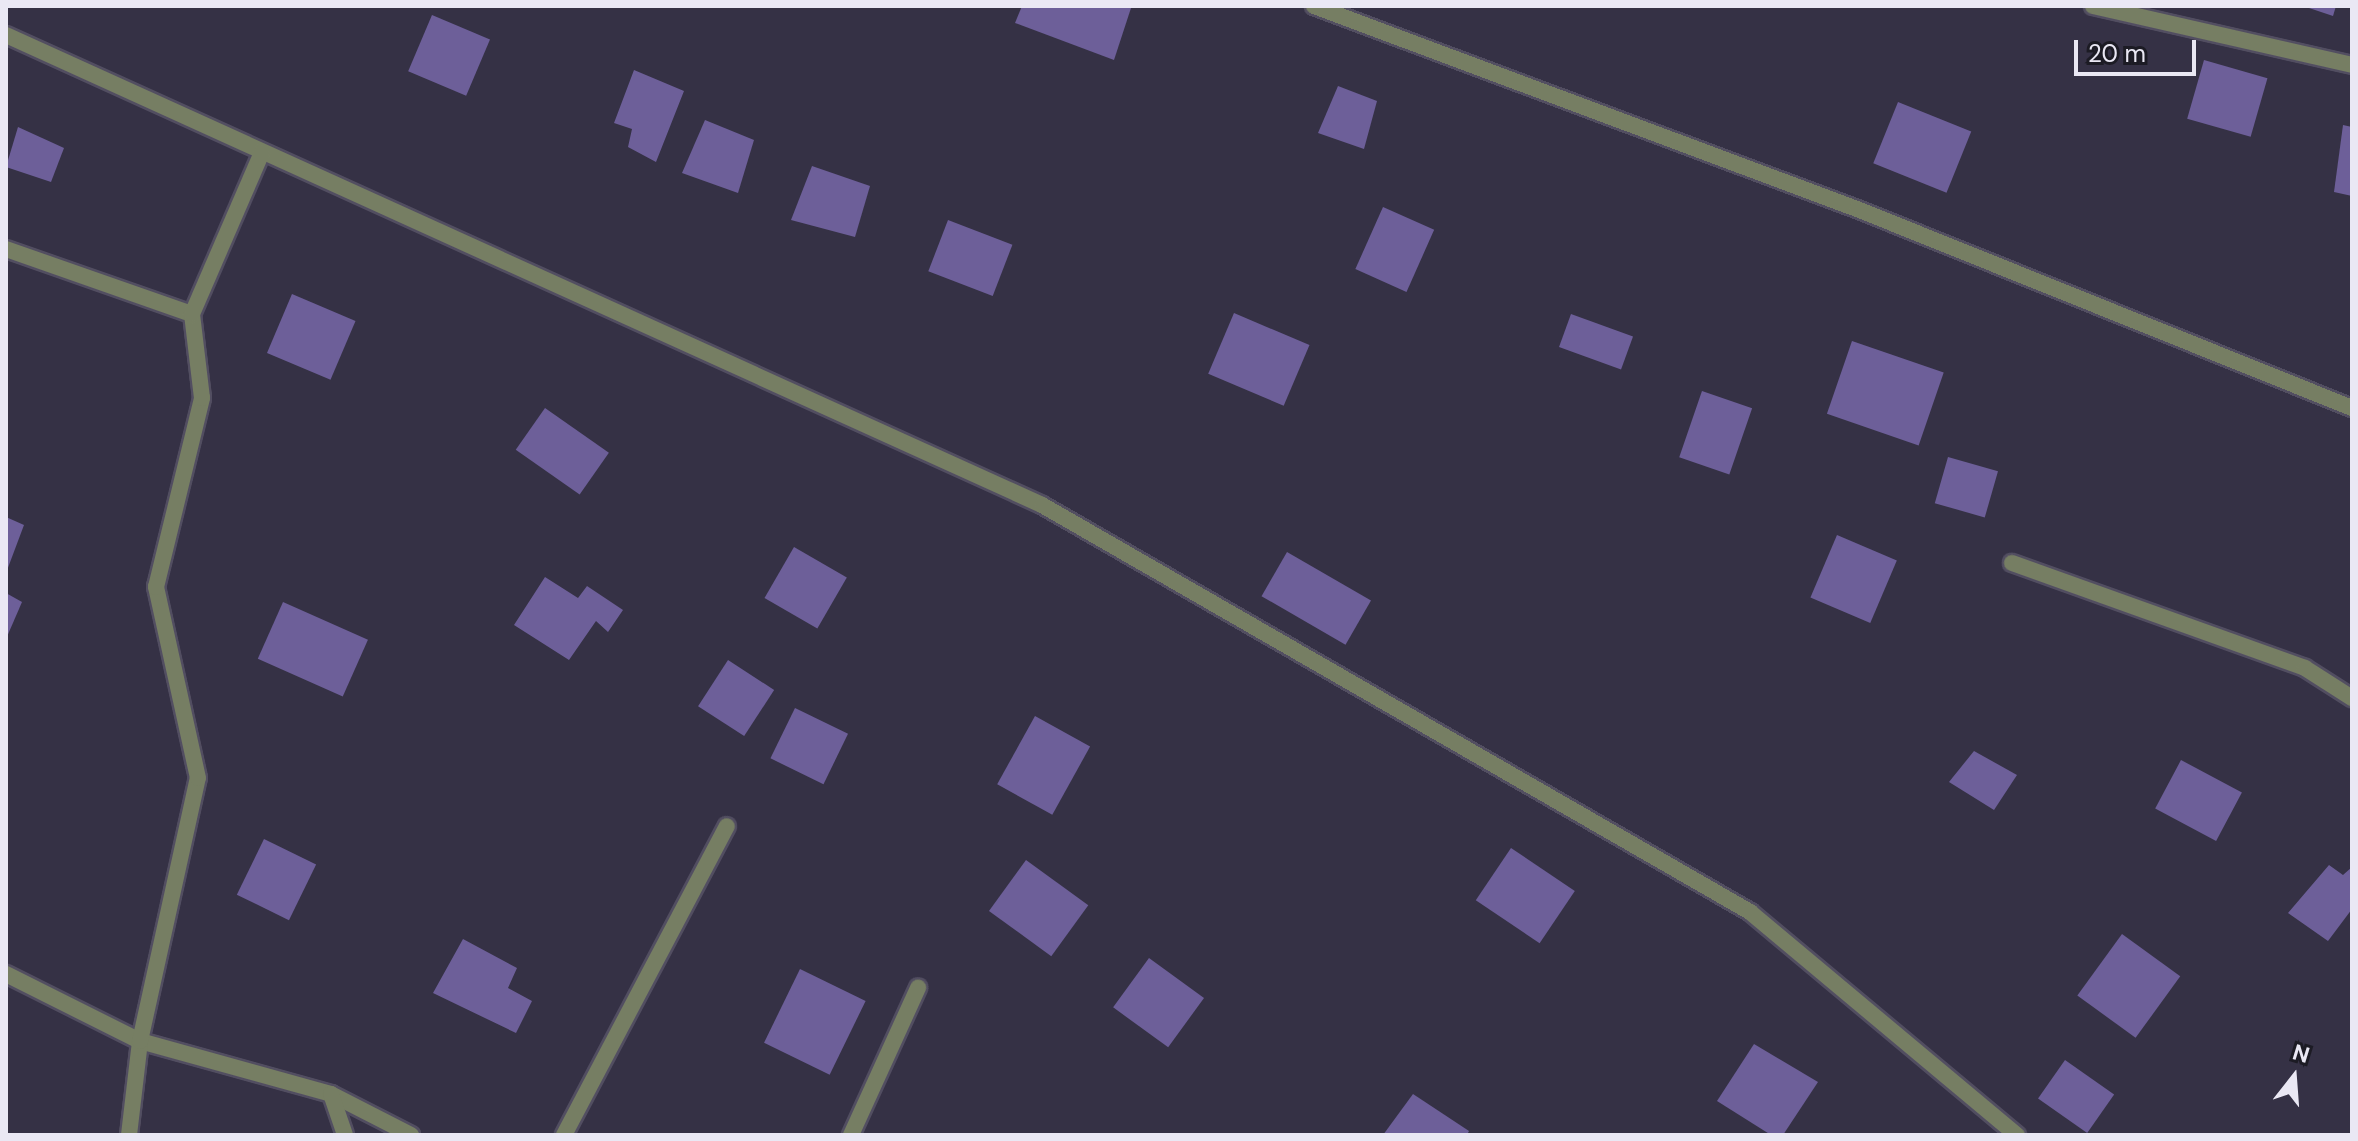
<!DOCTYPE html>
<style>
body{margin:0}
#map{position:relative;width:2358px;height:1141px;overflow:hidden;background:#353145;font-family:"DM Sans",sans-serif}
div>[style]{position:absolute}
.building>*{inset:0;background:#6d5f99;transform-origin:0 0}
.roads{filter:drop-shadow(2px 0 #524e61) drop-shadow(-2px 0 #524e61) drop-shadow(0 2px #524e61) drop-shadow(0 -2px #524e61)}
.street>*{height:16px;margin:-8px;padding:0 8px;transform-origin:8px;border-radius:8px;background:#767e63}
span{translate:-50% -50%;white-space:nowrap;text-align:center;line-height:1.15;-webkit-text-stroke:6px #1c1b24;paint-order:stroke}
.frame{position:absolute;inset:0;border:8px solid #eae8f4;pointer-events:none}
.north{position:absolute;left:2254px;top:1037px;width:80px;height:80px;-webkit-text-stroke:6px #1c1b24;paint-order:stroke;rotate:17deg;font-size:22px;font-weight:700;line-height:32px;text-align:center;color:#eae8f4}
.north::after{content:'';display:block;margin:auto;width:28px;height:36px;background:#eae8f4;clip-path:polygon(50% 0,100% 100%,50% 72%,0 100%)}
.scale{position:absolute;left:2074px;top:40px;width:122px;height:36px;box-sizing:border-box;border:4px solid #eae8f4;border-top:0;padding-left:10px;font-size:24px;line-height:28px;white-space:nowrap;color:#eae8f4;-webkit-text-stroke:6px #1c1b24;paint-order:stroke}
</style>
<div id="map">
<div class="building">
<div style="clip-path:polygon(1022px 6px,1125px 6px,1131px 8px,1114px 60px,1015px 23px)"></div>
<div style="clip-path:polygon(2303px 6px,2336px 6px,2333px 16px)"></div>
<div style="left:432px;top:15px;width:63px;height:61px;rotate:23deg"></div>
<div style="left:2204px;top:60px;width:66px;height:61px;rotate:16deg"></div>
<div style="clip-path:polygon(634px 70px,684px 91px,656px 162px,628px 147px,632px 129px,614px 123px)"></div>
<div style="clip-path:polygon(1338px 86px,1377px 101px,1364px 149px,1318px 133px)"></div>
<div style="left:1898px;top:102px;width:79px;height:66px;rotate:22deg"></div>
<div style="clip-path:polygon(705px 120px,754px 140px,738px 193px,682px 173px)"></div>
<div style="clip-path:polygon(2343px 125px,2352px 127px,2352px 196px,2334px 192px)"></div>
<div style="clip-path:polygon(18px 127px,64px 148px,51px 182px,6px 167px)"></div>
<div style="clip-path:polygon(812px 166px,870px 186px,855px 237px,791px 220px)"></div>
<div style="left:1383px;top:207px;width:56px;height:68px;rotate:24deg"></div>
<div style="left:948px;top:220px;width:69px;height:55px;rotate:21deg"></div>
<div style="left:292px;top:294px;width:69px;height:64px;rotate:23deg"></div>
<div style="left:1234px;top:313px;width:82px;height:66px;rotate:23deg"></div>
<div style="left:1571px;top:314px;width:66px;height:35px;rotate:20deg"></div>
<div style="left:1852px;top:341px;width:97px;height:77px;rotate:19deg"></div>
<div style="left:1702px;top:391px;width:53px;height:70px;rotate:19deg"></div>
<div style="left:545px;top:408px;width:78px;height:51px;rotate:35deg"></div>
<div style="left:1948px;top:457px;width:52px;height:48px;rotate:16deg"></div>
<div style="clip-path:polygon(6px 517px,24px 525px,6px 573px)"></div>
<div style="left:1837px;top:535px;width:65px;height:68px;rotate:23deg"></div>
<div style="left:794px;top:547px;width:61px;height:59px;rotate:30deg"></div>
<div style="left:1287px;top:552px;width:97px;height:51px;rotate:30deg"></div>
<div style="clip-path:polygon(545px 577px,578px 598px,587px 586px,623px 610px,608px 632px,596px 621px,569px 660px,514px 625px)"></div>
<div style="clip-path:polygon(6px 593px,22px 602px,6px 639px)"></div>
<div style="left:283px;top:602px;width:93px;height:62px;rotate:24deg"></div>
<div style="left:728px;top:660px;width:55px;height:55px;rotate:33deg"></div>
<div style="left:795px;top:708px;width:59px;height:56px;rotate:26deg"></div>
<div style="left:1035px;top:716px;width:63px;height:78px;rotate:29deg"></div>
<div style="clip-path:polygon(1974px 751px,2017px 775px,1994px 810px,1949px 782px)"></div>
<div style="left:2181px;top:760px;width:69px;height:55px;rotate:28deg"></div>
<div style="left:264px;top:839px;width:58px;height:62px;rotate:26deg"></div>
<div style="left:1511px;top:848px;width:77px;height:63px;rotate:34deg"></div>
<div style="left:1026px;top:860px;width:77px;height:63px;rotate:36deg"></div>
<div style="clip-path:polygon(2329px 865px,2343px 875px,2352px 867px,2352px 909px,2328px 941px,2288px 913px)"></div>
<div style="left:2122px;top:934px;width:72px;height:76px;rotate:36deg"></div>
<div style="clip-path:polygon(463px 939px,517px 968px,508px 988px,532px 1001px,516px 1033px,433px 993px)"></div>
<div style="left:1149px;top:958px;width:68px;height:61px;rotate:36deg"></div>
<div style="left:800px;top:969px;width:73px;height:82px;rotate:26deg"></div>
<div style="clip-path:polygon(1754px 1044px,1818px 1082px,1783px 1135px,1771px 1135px,1717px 1101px)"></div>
<div style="left:2065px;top:1060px;width:60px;height:47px;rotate:35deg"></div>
<div style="clip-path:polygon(1413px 1094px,1469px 1131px,1467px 1135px,1383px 1135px)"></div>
</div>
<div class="roads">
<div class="street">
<div style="left:1314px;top:6px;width:580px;rotate:20.5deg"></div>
<div style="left:1857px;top:209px;width:534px;rotate:21.9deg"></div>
<div style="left:2093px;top:6px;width:266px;rotate:12.8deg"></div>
<div style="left:6px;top:35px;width:1138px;rotate:24.4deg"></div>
<div style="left:1042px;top:505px;width:817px;rotate:29.89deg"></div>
<div style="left:1750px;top:912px;width:348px;rotate:39.9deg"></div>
<div style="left:6px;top:249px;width:197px;rotate:19.3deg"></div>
<div style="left:2012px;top:563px;width:311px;rotate:19.7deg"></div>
<div style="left:2305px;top:668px;width:56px;rotate:32.6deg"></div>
<div style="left:6px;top:974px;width:150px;rotate:26.6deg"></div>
<div style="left:140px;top:1041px;width:198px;rotate:15.5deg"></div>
<div style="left:331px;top:1094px;width:90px;rotate:27.1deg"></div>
<div style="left:331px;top:1094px;width:43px;rotate:71.1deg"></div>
<div style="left:129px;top:1135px;width:95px;rotate:-83.3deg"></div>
<div style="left:140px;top:1041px;width:269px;rotate:-77.6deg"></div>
<div style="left:198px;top:778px;width:196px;rotate:-102.4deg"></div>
<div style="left:156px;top:587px;width:195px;rotate:-76.3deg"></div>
<div style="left:202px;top:398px;width:85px;rotate:-96.8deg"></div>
<div style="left:192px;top:314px;width:176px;rotate:-66.6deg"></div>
<div style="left:564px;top:1135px;width:349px;rotate:-62.2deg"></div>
<div style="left:851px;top:1135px;width:162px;rotate:-65.5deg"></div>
</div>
</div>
<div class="frame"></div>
<div class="north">N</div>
<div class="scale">20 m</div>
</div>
